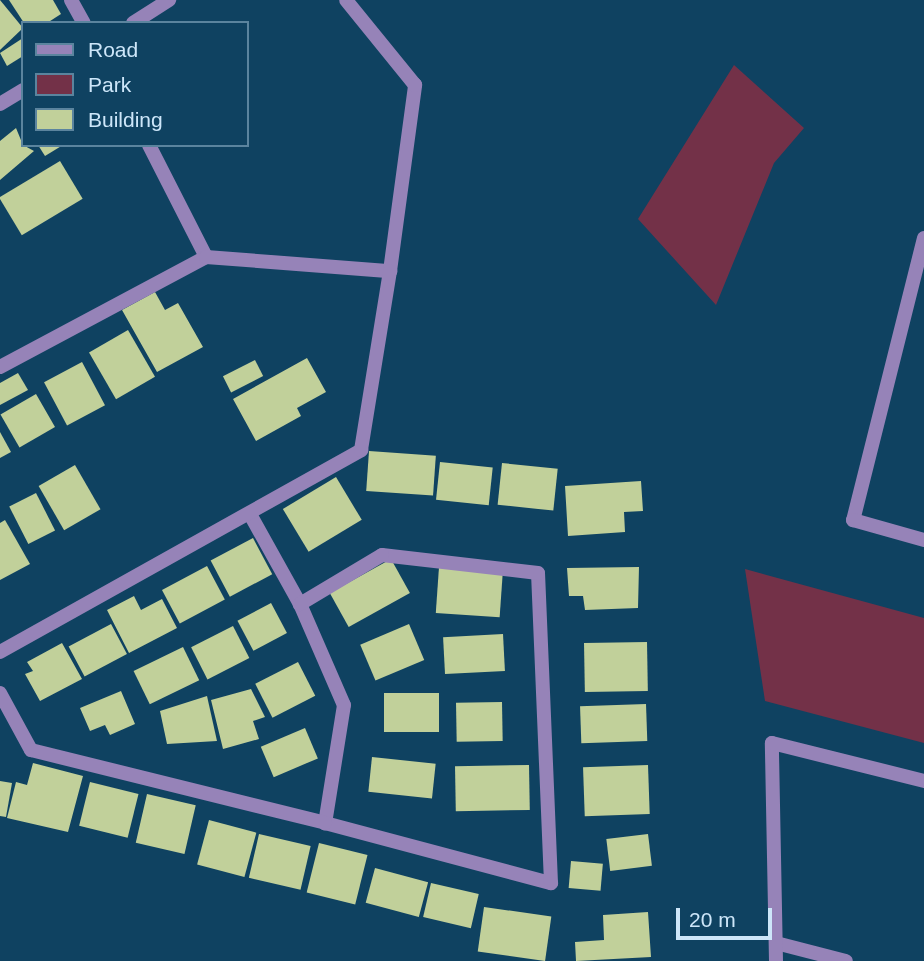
<!DOCTYPE html>
<style>
body{margin:0}
#map{position:relative;width:924px;height:961px;overflow:hidden;background:#0f4261;font-family:Helvetica,sans-serif}
div>[style]{position:absolute}
.green>*{inset:0;background:#733148}
.building>*{inset:0;background:#c1d09a;transform-origin:0 0}
.minor>*{height:14px;margin:-7px;padding:0 7px;transform-origin:7px;border-radius:7px;background:#9683b8}
.tertiary>*{height:14px;margin:-7px;padding:0 7px;transform-origin:7px;border-radius:7px;background:#9683b8}
span{translate:-50% -50%;white-space:nowrap;text-align:center;line-height:1.15;-webkit-text-stroke:7px #0f4261;paint-order:stroke}
.legend{position:absolute;left:21px;top:21px;width:228px;height:126px;box-sizing:border-box;background:#0f4261;border:2px solid #5b849e;margin:0;padding:9px 12px;list-style:none;font-size:21px;color:#cde6f9}
.legend li{display:flex;align-items:center;gap:14px;height:35px}
.legend b{width:35px;border:2px solid #5b849e}
.scale{position:absolute;left:676px;top:908px;width:96px;height:32px;box-sizing:border-box;border:4px solid #cde6f9;border-top:0;padding-left:9px;font-size:21px;line-height:24px;white-space:nowrap;color:#cde6f9;-webkit-text-stroke:5px #0f4261;paint-order:stroke}
</style>
<div id="map">
<div class="green">
<div style="clip-path:polygon(734px 65px,804px 128px,774px 163px,716px 305px,638px 219px)"></div>
<div style="clip-path:polygon(745px 569px,924px 618px,924px 743px,765px 701px)"></div>
</div>
<div class="building">
<div style="clip-path:polygon(0 0,23px 28px,0 50px)"></div>
<div style="clip-path:polygon(9px 0,53px 0,61px 14px,47px 23px,24px 23px)"></div>
<div style="clip-path:polygon(23px 38px,23px 56px,7px 66px,0 53px)"></div>
<div style="clip-path:polygon(16px 128px,23px 145px,34px 151px,0 180px,0 141px)"></div>
<div style="clip-path:polygon(38px 145px,63px 145px,45px 156px)"></div>
<div style="left:60px;top:161px;width:44px;height:71px;rotate:59deg"></div>
<div style="clip-path:polygon(155px 292px,165px 310px,178px 303px,203px 347px,157px 372px,122px 310px)"></div>
<div style="left:128px;top:330px;width:54px;height:45px;rotate:60deg"></div>
<div style="clip-path:polygon(307px 358px,326px 392px,297px 408px,301px 416px,256px 441px,233px 399px)"></div>
<div style="left:255px;top:360px;width:18px;height:36px;rotate:63deg"></div>
<div style="left:82px;top:362px;width:49px;height:43px;rotate:62deg"></div>
<div style="clip-path:polygon(18px 373px,28px 390px,0 405px,0 383px)"></div>
<div style="left:36px;top:394px;width:38px;height:41px;rotate:60deg"></div>
<div style="clip-path:polygon(0 432px,11px 452px,0 458px)"></div>
<div style="left:369px;top:451px;width:67px;height:40px;rotate:4deg"></div>
<div style="left:440px;top:462px;width:53px;height:38px;rotate:6deg"></div>
<div style="left:502px;top:463px;width:56px;height:42px;rotate:6deg"></div>
<div style="left:75px;top:465px;width:51px;height:42px;rotate:60deg"></div>
<div style="left:336px;top:477px;width:50px;height:62px;rotate:59deg"></div>
<div style="clip-path:polygon(641px 481px,643px 511px,624px 512px,625px 532px,568px 536px,565px 486px)"></div>
<div style="left:36px;top:493px;width:42px;height:30px;rotate:63deg"></div>
<div style="clip-path:polygon(5px 520px,30px 564px,0 580px,0 523px)"></div>
<div style="left:253px;top:538px;width:41px;height:48px;rotate:62deg"></div>
<div style="left:391px;top:559px;width:39px;height:70px;rotate:61deg"></div>
<div style="left:207px;top:566px;width:38px;height:51px;rotate:62deg"></div>
<div style="left:439px;top:567px;width:64px;height:46px;rotate:4deg"></div>
<div style="clip-path:polygon(639px 567px,638px 608px,585px 610px,583px 596px,569px 596px,567px 568px)"></div>
<div style="clip-path:polygon(134px 596px,141px 610px,162px 599px,177px 628px,129px 653px,107px 610px)"></div>
<div style="left:271px;top:603px;width:34px;height:38px;rotate:62deg"></div>
<div style="left:111px;top:624px;width:34px;height:48px;rotate:62deg"></div>
<div style="left:409px;top:624px;width:39px;height:53px;rotate:67deg"></div>
<div style="left:233px;top:626px;width:36px;height:47px;rotate:63deg"></div>
<div style="left:503px;top:634px;width:37px;height:60px;rotate:87deg"></div>
<div style="left:647px;top:642px;width:49px;height:63px;rotate:89deg"></div>
<div style="clip-path:polygon(62px 643px,82px 679px,40px 701px,25px 674px,33px 671px,27px 662px)"></div>
<div style="left:183px;top:647px;width:37px;height:55px;rotate:64deg"></div>
<div style="left:298px;top:662px;width:38px;height:48px;rotate:63deg"></div>
<div style="clip-path:polygon(251px 689px,265px 717px,253px 721px,259px 739px,223px 749px,211px 700px)"></div>
<div style="clip-path:polygon(121px 691px,135px 724px,110px 735px,105px 725px,90px 731px,80px 708px)"></div>
<div style="left:384px;top:693px;width:55px;height:39px"></div>
<div style="clip-path:polygon(207px 696px,217px 741px,167px 744px,160px 711px)"></div>
<div style="left:502px;top:702px;width:39px;height:46px;rotate:89deg"></div>
<div style="left:646px;top:704px;width:37px;height:66px;rotate:88deg"></div>
<div style="left:305px;top:728px;width:33px;height:48px;rotate:67deg"></div>
<div style="left:372px;top:757px;width:64px;height:35px;rotate:6deg"></div>
<div style="clip-path:polygon(33px 763px,83px 776px,68px 832px,7px 818px,16px 782px,27px 785px)"></div>
<div style="left:529px;top:765px;width:45px;height:74px;rotate:89deg"></div>
<div style="left:648px;top:765px;width:49px;height:65px;rotate:88deg"></div>
<div style="clip-path:polygon(0 781px,12px 783px,6px 817px,0 816px)"></div>
<div style="left:90px;top:782px;width:50px;height:45px;rotate:14deg"></div>
<div style="left:147px;top:794px;width:50px;height:50px;rotate:13deg"></div>
<div style="left:209px;top:820px;width:49px;height:46px;rotate:15deg"></div>
<div style="left:259px;top:834px;width:53px;height:45px;rotate:13deg"></div>
<div style="left:648px;top:834px;width:32px;height:42px;rotate:83deg"></div>
<div style="left:319px;top:843px;width:50px;height:51px;rotate:14deg"></div>
<div style="left:571px;top:861px;width:32px;height:27px;rotate:5deg"></div>
<div style="left:375px;top:868px;width:55px;height:36px;rotate:15deg"></div>
<div style="left:431px;top:883px;width:49px;height:35px;rotate:13deg"></div>
<div style="left:484px;top:907px;width:68px;height:45px;rotate:8deg"></div>
<div style="clip-path:polygon(648px 912px,651px 957px,576px 961px,575px 942px,604px 940px,603px 915px)"></div>
</div>
<div class="minor">
<div style="left:71px;top:0;width:26px;rotate:61deg"></div>
<div style="left:149px;top:145px;width:126px;rotate:63deg"></div>
<div style="left:924px;top:238px;width:291px;rotate:104.1deg"></div>
<div style="left:853px;top:520px;width:74px;rotate:15.7deg"></div>
<div style="left:0;top:367px;width:234px;rotate:-28.1deg"></div>
<div style="left:206px;top:257px;width:185px;rotate:4.4deg"></div>
<div style="left:390px;top:271px;width:188px;rotate:-82.3deg"></div>
<div style="left:415px;top:85px;width:109px;rotate:-129.1deg"></div>
<div style="left:251px;top:516px;width:101px;rotate:60.9deg"></div>
<div style="left:300px;top:604px;width:110px;rotate:66.5deg"></div>
<div style="left:344px;top:705px;width:120px;rotate:99.1deg"></div>
<div style="left:325px;top:823px;width:234px;rotate:14.9deg"></div>
<div style="left:551px;top:883px;width:310px;rotate:-92.4deg"></div>
<div style="left:538px;top:573px;width:157px;rotate:-173.4deg"></div>
<div style="left:382px;top:555px;width:96px;rotate:149.1deg"></div>
<div style="left:0;top:652px;width:414px;rotate:-29.2deg"></div>
<div style="left:361px;top:450px;width:181px;rotate:-80.8deg"></div>
<div style="left:0;top:693px;width:65px;rotate:61.5deg"></div>
<div style="left:31px;top:750px;width:303px;rotate:13.9deg"></div>
<div style="left:776px;top:943px;width:72px;rotate:14.4deg"></div>
<div style="left:776px;top:961px;width:218px;rotate:-91.1deg"></div>
<div style="left:772px;top:743px;width:157px;rotate:14deg"></div>
</div>
<div class="tertiary">
<div style="left:133px;top:23px;width:43px;rotate:-32.6deg"></div>
<div style="left:0;top:104px;width:27px;rotate:-31deg"></div>
</div>
<ul class="legend">
<li><b style="height:9px;background:#9683b8"></b>Road</li>
<li><b style="height:19px;background:#733148"></b>Park</li>
<li><b style="height:19px;background:#c1d09a"></b>Building</li>
</ul>
<div class="scale">20 m</div>
</div>
